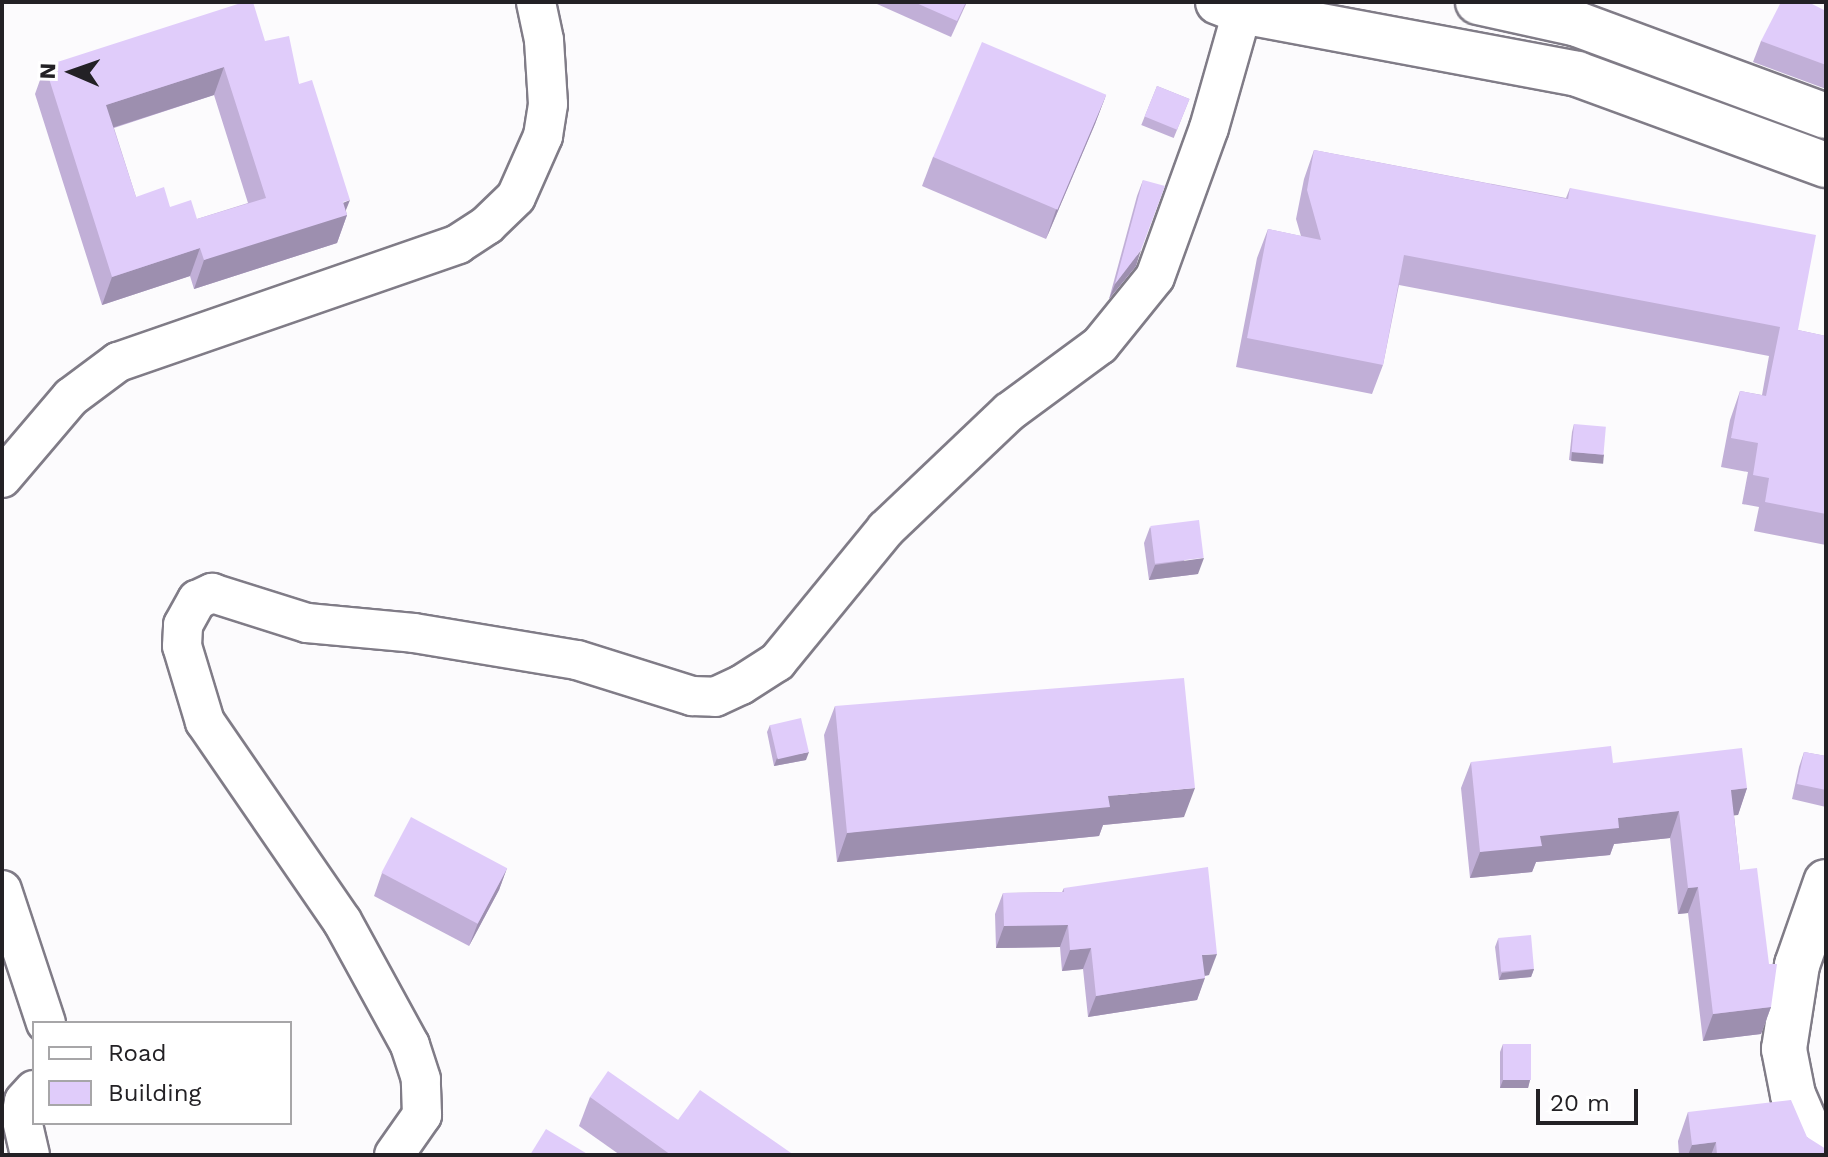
<!DOCTYPE html>
<style>
body{margin:0}
#map{position:relative;width:1828px;height:1157px;overflow:hidden;background:#fcfbfd;font-family:"Work Sans",sans-serif}
div>[style]{position:absolute}
.roads{filter:drop-shadow(2px 0 #807c87) drop-shadow(-2px 0 #807c87) drop-shadow(0 2px #807c87) drop-shadow(0 -2px #807c87)}
.minor>*{height:38px;margin:-19px;padding:0 19px;transform-origin:19px;border-radius:19px;background:#fff}
.tertiary>*{height:44px;margin:-22px;padding:0 22px;transform-origin:22px;border-radius:22px;background:#fff}
.wall>*{inset:0;background:#c1afd7;transform-origin:0 0}
.shaded-wall>*{inset:0;background:#9d8faf;transform-origin:0 0}
.building>*{inset:0;background:#e0ccfa;transform-origin:0 0}
span{translate:-50% -50%;white-space:nowrap;text-align:center;line-height:1.15;-webkit-text-stroke:7px #fff;paint-order:stroke}
.frame{position:absolute;inset:0;border:4px solid #232125;pointer-events:none}
.legend{position:absolute;left:32px;top:1021px;width:260px;height:104px;box-sizing:border-box;background:#fff;border:2px solid #a7a6a8;margin:0;padding:10px 14px;list-style:none;font-size:24px;color:#232125}
.legend li{display:flex;align-items:center;gap:16px;height:40px}
.legend b{width:40px;border:2px solid #a7a6a8}
.north{position:absolute;left:32px;top:32px;width:80px;height:80px;-webkit-text-stroke:6px #fff;paint-order:stroke;rotate:272deg;font-size:22px;font-weight:700;line-height:32px;text-align:center;color:#232125}
.north::after{content:'';display:block;margin:auto;width:28px;height:36px;background:#232125;clip-path:polygon(50% 0,100% 100%,50% 72%,0 100%)}
.scale{position:absolute;left:1536px;top:1089px;width:102px;height:36px;box-sizing:border-box;border:4px solid #232125;border-top:0;padding-left:10px;font-size:24px;line-height:28px;white-space:nowrap;color:#232125;-webkit-text-stroke:6px #fff;paint-order:stroke}
</style>
<div id="map">
<div class="roads">
<div class="minor">
<div style="left:2px;top:478px;width:106px;rotate:-49.6deg"></div>
<div style="left:71px;top:397px;width:59px;rotate:-36.7deg"></div>
<div style="left:118px;top:362px;width:360px;rotate:-19.1deg"></div>
<div style="left:458px;top:244px;width:35px;rotate:-33deg"></div>
<div style="left:487px;top:225px;width:40px;rotate:-44deg"></div>
<div style="left:516px;top:197px;width:67px;rotate:-66.1deg"></div>
<div style="left:543px;top:136px;width:32px;rotate:-81deg"></div>
<div style="left:548px;top:104px;width:64px;rotate:-93.6deg"></div>
<div style="left:544px;top:40px;width:39px;rotate:-102deg"></div>
<div style="left:2px;top:890px;width:140px;rotate:71.7deg"></div>
<div style="left:30px;top:1155px;width:39px;rotate:-103deg"></div>
<div style="left:21px;top:1117px;width:16px;rotate:-79deg"></div>
<div style="left:24px;top:1101px;width:15px;rotate:-48deg"></div>
<div style="left:394px;top:1155px;width:49px;rotate:-55deg"></div>
<div style="left:422px;top:1115px;width:36px;rotate:-92deg"></div>
<div style="left:421px;top:1079px;width:36px;rotate:-108deg"></div>
<div style="left:410px;top:1045px;width:141px;rotate:-118.7deg"></div>
<div style="left:342px;top:921px;width:242px;rotate:-124.5deg"></div>
<div style="left:205px;top:722px;width:79px;rotate:-106.8deg"></div>
<div style="left:182px;top:646px;width:21px;rotate:-87deg"></div>
<div style="left:183px;top:625px;width:29px;rotate:-61deg"></div>
<div style="left:197px;top:600px;width:17px;rotate:-25deg"></div>
<div style="left:212px;top:593px;width:100px;rotate:17.5deg"></div>
<div style="left:307px;top:623px;width:107px;rotate:5.3deg"></div>
<div style="left:414px;top:633px;width:165px;rotate:9.4deg"></div>
<div style="left:577px;top:660px;width:121px;rotate:17.4deg"></div>
<div style="left:692px;top:696px;width:23px;rotate:2deg"></div>
<div style="left:715px;top:697px;width:29px;rotate:-25deg"></div>
<div style="left:741px;top:685px;width:43px;rotate:-32.6deg"></div>
<div style="left:777px;top:662px;width:172px;rotate:-50.7deg"></div>
<div style="left:886px;top:529px;width:170px;rotate:-43.6deg"></div>
<div style="left:1009px;top:412px;width:113px;rotate:-36.4deg"></div>
<div style="left:1100px;top:345px;width:87px;rotate:-51deg"></div>
<div style="left:1155px;top:277px;width:158px;rotate:-70.1deg"></div>
<div style="left:1209px;top:128px;width:131px;rotate:-74.1deg"></div>
</div>
<div class="tertiary">
<div style="left:1218px;top:2px;width:25px;rotate:21deg"></div>
<div style="left:1241px;top:11px;width:342px;rotate:10.6deg"></div>
<div style="left:1577px;top:74px;width:265px;rotate:20.1deg"></div>
<div style="left:1478px;top:2px;width:101px;rotate:12.5deg"></div>
<div style="left:1577px;top:24px;width:265px;rotate:20.3deg"></div>
<div style="left:1819px;top:1155px;width:65px;rotate:-113.4deg"></div>
<div style="left:1793px;top:1095px;width:47px;rotate:-101.1deg"></div>
<div style="left:1784px;top:1049px;width:85px;rotate:-81.2deg"></div>
<div style="left:1797px;top:965px;width:88px;rotate:-70.7deg"></div>
</div>
</div>
<div class="wall">
<div style="clip-path:polygon(878px 2px,967px 2px,951px 37px,877px 4px)"></div>
<div style="clip-path:polygon(1826px 11px,1826px 89px,1753px 62px,1761px 41px)"></div>
<div style="clip-path:polygon(evenodd,265px 41px,299px 84px,346px 211px,347px 215px,337px 243px,194px 289px,190px 276px,102px 305px,35px 94px,45px 66px,265px 41px,214px 95px,248px 203px,197px 219px,170px 207px,136px 197px,114px 128px,214px 95px)"></div>
<div style="left:1157px;top:86px;width:35px;height:42px;rotate:22deg"></div>
<div style="clip-path:polygon(1106px 95px,1095px 124px,1046px 239px,922px 186px,933px 157px)"></div>
<div style="clip-path:polygon(1314px 150px,1566px 198px,1570px 188px,1798px 330px,1826px 336px,1826px 545px,1754px 531px,1759px 507px,1742px 504px,1748px 472px,1721px 467px,1730px 420px,1740px 391px,1762px 395px,1769px 356px,1399px 285px,1383px 365px,1372px 394px,1236px 367px,1257px 258px,1268px 229px,1301px 236px,1296px 219px,1304px 179px)"></div>
<div style="clip-path:polygon(1143px 180px,1136px 266px,1109px 299px,1137px 196px)"></div>
<div style="clip-path:polygon(1574px 424px,1604px 455px,1601px 463px,1569px 460px,1572px 432px)"></div>
<div style="clip-path:polygon(1150px 527px,1198px 574px,1149px 580px,1144px 543px)"></div>
<div style="clip-path:polygon(835px 706px,1184px 817px,1103px 825px,1099px 836px,837px 862px,824px 735px)"></div>
<div style="clip-path:polygon(770px 725px,806px 760px,774px 766px,767px 732px)"></div>
<div style="clip-path:polygon(1804px 752px,1826px 756px,1826px 807px,1792px 799px,1799px 767px)"></div>
<div style="clip-path:polygon(1471px 762px,1613px 763px,1747px 788px,1738px 815px,1734px 815px,1740px 870px,1771px 1007px,1761px 1034px,1703px 1041px,1688px 913px,1678px 914px,1670px 838px,1614px 844px,1610px 855px,1536px 862px,1532px 872px,1470px 878px,1461px 788px)"></div>
<div style="clip-path:polygon(507px 868px,499px 890px,469px 946px,374px 896px,382px 873px)"></div>
<div style="clip-path:polygon(1064px 888px,1209px 975px,1205px 976px,1197px 1000px,1088px 1017px,1083px 969px,1062px 971px,1060px 947px,996px 948px,995px 914px,1003px 893px,1062px 892px)"></div>
<div style="clip-path:polygon(1498px 939px,1534px 969px,1531px 977px,1499px 980px,1495px 947px)"></div>
<div style="clip-path:polygon(1503px 1044px,1530px 1080px,1528px 1088px,1500px 1088px,1500px 1052px)"></div>
<div style="clip-path:polygon(590px 1097px,678px 1120px,794px 1155px,620px 1155px,579px 1126px)"></div>
<div style="clip-path:polygon(1688px 1112px,1807px 1137px,1826px 1155px,1679px 1155px,1678px 1141px)"></div>
</div>
<div class="shaded-wall">
<div style="clip-path:polygon(224px 67px,214px 95px,96px 133px,106px 105px)"></div>
<div style="clip-path:polygon(1106px 95px,1095px 124px,1046px 239px,1056px 210px)"></div>
<div style="clip-path:polygon(350px 200px,344px 215px,347px 215px,337px 243px,194px 289px,204px 260px)"></div>
<div style="clip-path:polygon(200px 248px,190px 276px,102px 305px,112px 277px)"></div>
<div style="clip-path:polygon(1141px 250px,1136px 266px,1109px 299px,1115px 284px)"></div>
<div style="left:1572px;top:452px;width:32px;height:9px;rotate:5deg"></div>
<div style="clip-path:polygon(1204px 558px,1198px 574px,1149px 580px,1155px 565px)"></div>
<div style="clip-path:polygon(809px 752px,806px 760px,774px 766px,777px 758px)"></div>
<div style="clip-path:polygon(1195px 788px,1184px 817px,1103px 825px,1099px 836px,837px 862px,847px 833px,1108px 796px)"></div>
<div style="clip-path:polygon(1747px 788px,1738px 815px,1721px 817px,1731px 790px)"></div>
<div style="clip-path:polygon(1679px 811px,1670px 838px,1614px 844px,1610px 855px,1536px 862px,1532px 872px,1470px 878px,1480px 852px,1540px 836px,1618px 818px)"></div>
<div style="clip-path:polygon(507px 868px,499px 890px,469px 946px,478px 923px)"></div>
<div style="clip-path:polygon(1698px 887px,1688px 913px,1678px 914px,1688px 888px)"></div>
<div style="clip-path:polygon(1068px 925px,1060px 947px,996px 948px,1004px 926px)"></div>
<div style="clip-path:polygon(1091px 948px,1083px 969px,1062px 971px,1070px 950px)"></div>
<div style="clip-path:polygon(1217px 954px,1209px 975px,1195px 977px,1202px 955px)"></div>
<div style="clip-path:polygon(1534px 969px,1531px 977px,1499px 980px,1502px 973px)"></div>
<div style="clip-path:polygon(1205px 978px,1197px 1000px,1088px 1017px,1096px 996px)"></div>
<div style="clip-path:polygon(1771px 1007px,1761px 1034px,1703px 1041px,1713px 1014px)"></div>
<div style="clip-path:polygon(1503px 1080px,1530px 1080px,1528px 1088px,1500px 1088px)"></div>
<div style="clip-path:polygon(1716px 1142px,1711px 1155px,1688px 1155px,1692px 1145px)"></div>
</div>
<div class="building">
<div style="clip-path:polygon(evenodd,244px 2px,253px 2px,265px 41px,289px 36px,299px 84px,312px 80px,350px 200px,343px 202px,347px 215px,204px 260px,200px 248px,112px 277px,45px 66px,244px 2px,224px 67px,266px 198px,197px 219px,191px 200px,170px 207px,164px 187px,136px 197px,106px 105px,224px 67px)"></div>
<div style="clip-path:polygon(914px 2px,966px 2px,957px 21px)"></div>
<div style="clip-path:polygon(1781px 2px,1808px 2px,1826px 11px,1826px 65px,1761px 41px)"></div>
<div style="left:982px;top:42px;width:135px;height:125px;rotate:23deg"></div>
<div style="left:1157px;top:86px;width:35px;height:33px;rotate:22deg"></div>
<div style="clip-path:polygon(1314px 150px,1568px 199px,1570px 188px,1816px 235px,1798px 330px,1826px 336px,1826px 514px,1765px 502px,1769px 478px,1753px 475px,1758px 443px,1731px 438px,1740px 391px,1766px 396px,1780px 327px,1404px 255px,1383px 365px,1247px 338px,1268px 229px,1321px 240px,1307px 190px)"></div>
<div style="clip-path:polygon(1143px 180px,1165px 186px,1141px 250px,1115px 284px)"></div>
<div style="left:1574px;top:424px;width:32px;height:28px;rotate:5deg"></div>
<div style="left:1199px;top:520px;width:38px;height:49px;rotate:83deg"></div>
<div style="clip-path:polygon(1184px 678px,1195px 788px,1108px 796px,1110px 807px,847px 833px,835px 706px)"></div>
<div style="left:801px;top:718px;width:35px;height:32px;rotate:77deg"></div>
<div style="clip-path:polygon(1611px 746px,1613px 763px,1742px 748px,1747px 788px,1731px 790px,1740px 870px,1757px 868px,1769px 964px,1777px 964px,1771px 1007px,1713px 1014px,1698px 887px,1688px 888px,1679px 811px,1618px 818px,1619px 828px,1540px 836px,1542px 846px,1480px 852px,1471px 762px)"></div>
<div style="clip-path:polygon(1804px 752px,1826px 756px,1826px 790px,1797px 784px)"></div>
<div style="left:411px;top:817px;width:109px;height:63px;rotate:28deg"></div>
<div style="clip-path:polygon(1208px 867px,1217px 954px,1202px 955px,1205px 978px,1096px 996px,1091px 948px,1070px 950px,1068px 925px,1004px 926px,1003px 893px,1064px 892px,1064px 888px)"></div>
<div style="left:1531px;top:935px;width:34px;height:33px;rotate:85deg"></div>
<div style="left:1503px;top:1044px;width:28px;height:36px"></div>
<div style="clip-path:polygon(608px 1071px,678px 1120px,700px 1090px,794px 1155px,671px 1155px,590px 1097px)"></div>
<div style="clip-path:polygon(1791px 1100px,1807px 1137px,1826px 1149px,1826px 1155px,1717px 1155px,1716px 1142px,1692px 1145px,1688px 1112px)"></div>
<div style="clip-path:polygon(546px 1129px,589px 1155px,530px 1155px)"></div>
</div>
<div class="frame"></div>
<ul class="legend">
<li><b style="height:10px;background:#fff"></b>Road</li>
<li><b style="height:22px;background:#e0ccfa"></b>Building</li>
</ul>
<div class="north">N</div>
<div class="scale">20 m</div>
</div>
